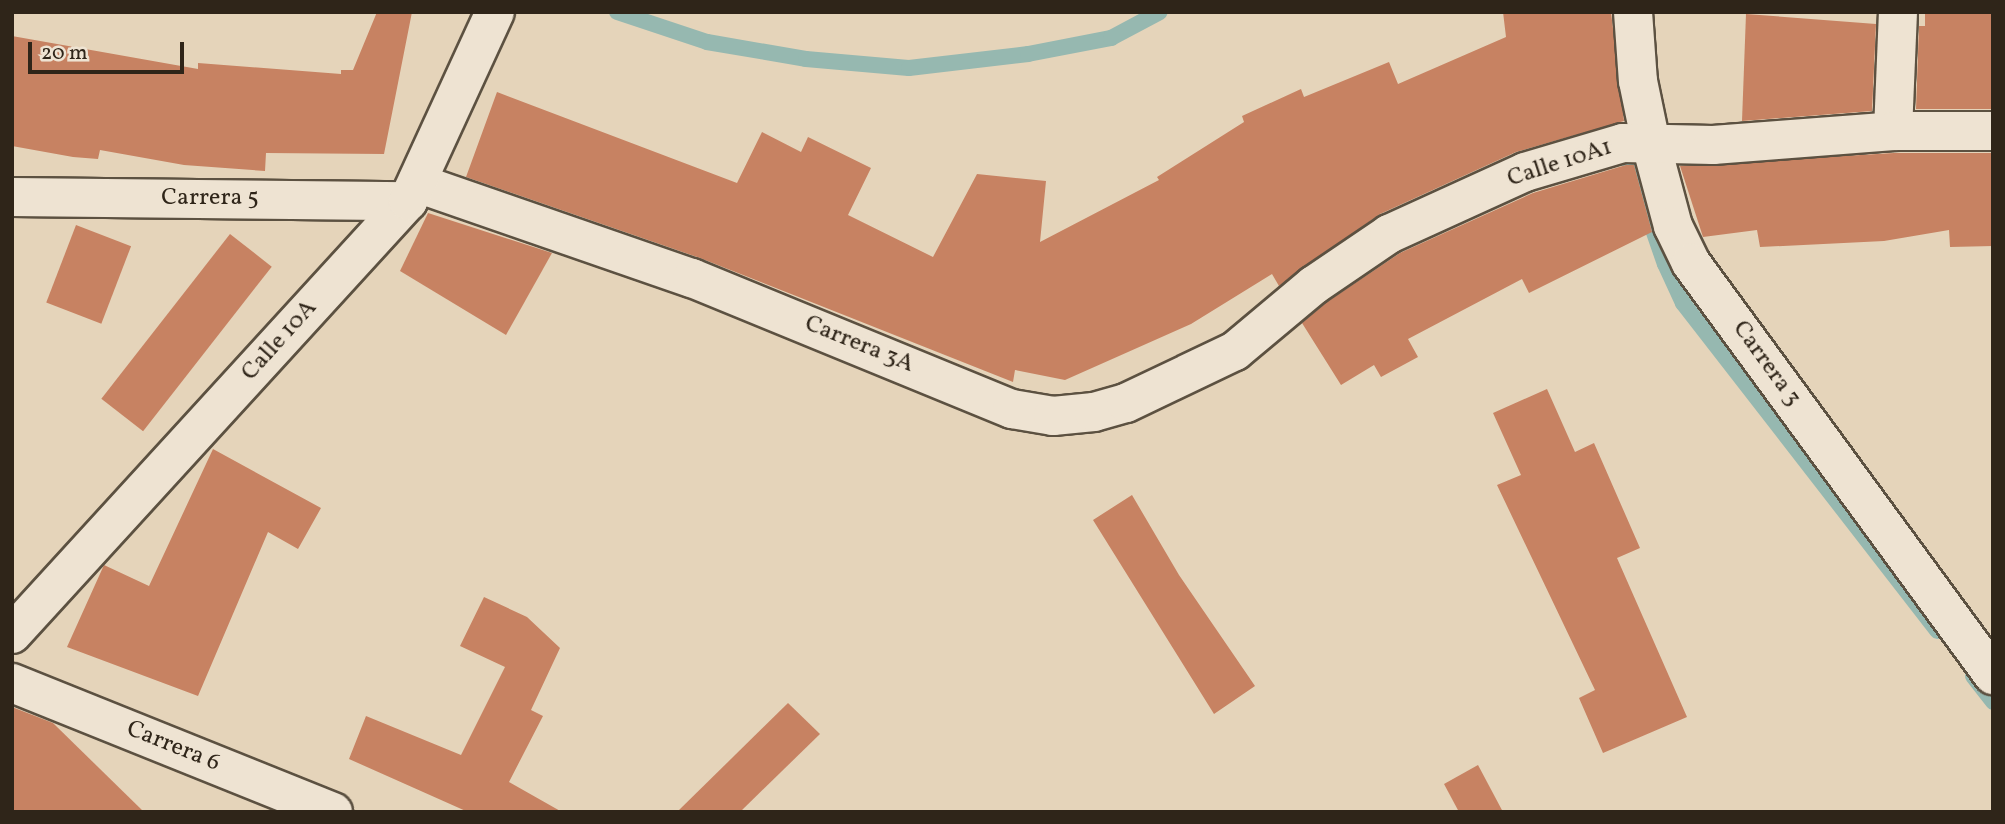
<!DOCTYPE html>
<style>
body{margin:0}
#map{position:relative;width:2005px;height:824px;overflow:hidden;background:#e5d4ba;font-family:Vollkorn,serif}
div>[style]{position:absolute}
.stream>*{height:16px;margin:-8px;padding:0 8px;transform-origin:8px;border-radius:8px;background:#96b8b0}
.building>*{inset:0;background:#c78262;transform-origin:0 0}
.roads{filter:drop-shadow(2px 0 #5c5141) drop-shadow(-2px 0 #5c5141) drop-shadow(0 2px #5c5141) drop-shadow(0 -2px #5c5141)}
.minor>*{height:38px;margin:-19px;padding:0 19px;transform-origin:19px;border-radius:19px;background:#eee3d2}
span{translate:-50% -50%;white-space:nowrap;text-align:center;line-height:1.15;-webkit-text-stroke:5px #eee3d2;paint-order:stroke}
.street-label{font-size:24px;color:#2f2519}
.frame{position:absolute;inset:0;border:14px solid #2f2519;pointer-events:none}
.scale{position:absolute;left:28px;top:42px;width:156px;height:32px;box-sizing:border-box;border:4px solid #2f2519;border-top:0;padding-left:9px;font-size:21px;line-height:24px;white-space:nowrap;color:#2f2519;-webkit-text-stroke:5px #eee3d2;paint-order:stroke}
</style>
<div id="map">
<div class="stream">
<div style="left:617px;top:12px;width:95px;rotate:18.4deg"></div>
<div style="left:707px;top:42px;width:100px;rotate:9.7deg"></div>
<div style="left:806px;top:59px;width:103px;rotate:5deg"></div>
<div style="left:909px;top:68px;width:120px;rotate:-6.7deg"></div>
<div style="left:1028px;top:54px;width:85px;rotate:-10.9deg"></div>
<div style="left:1111px;top:38px;width:55px;rotate:-28deg"></div>
<div style="left:1623px;top:143px;width:128px;rotate:70.9deg"></div>
<div style="left:1665px;top:264px;width:43px;rotate:65.2deg"></div>
<div style="left:1683px;top:303px;width:415px;rotate:52.2deg"></div>
<div style="left:1973px;top:676px;width:33px;rotate:52deg"></div>
</div>
<div class="building">
<div style="clip-path:polygon(377px 12px,412px 12px,384px 154px,266px 153px,265px 171px,184px 165px,100px 150px,98px 159px,73px 157px,12px 146px,12px 36px,198px 69px,198px 63px,341px 74px,341px 70px,353px 70px)"></div>
<div style="clip-path:polygon(1503px 12px,1611px 12px,1624px 121px,1516px 152px,1380px 214px,1279px 286px,1272px 274px,1191px 324px,1065px 380px,1015px 370px,1013px 382px,700px 258px,466px 177px,497px 92px,737px 183px,762px 132px,801px 152px,808px 137px,871px 168px,848px 215px,933px 257px,977px 174px,1046px 181px,1040px 242px,1159px 180px,1157px 177px,1244px 122px,1242px 116px,1301px 89px,1304px 97px,1389px 62px,1398px 84px,1506px 37px)"></div>
<div style="clip-path:polygon(1925px 12px,1993px 12px,1993px 109px,1916px 109px,1919px 26px,1925px 26px)"></div>
<div style="clip-path:polygon(1746px 14px,1876px 24px,1872px 111px,1742px 121px)"></div>
<div style="clip-path:polygon(1894px 153px,1993px 153px,1993px 246px,1950px 247px,1949px 230px,1884px 241px,1760px 247px,1757px 230px,1703px 237px,1680px 166px)"></div>
<div style="clip-path:polygon(1626px 165px,1634px 165px,1652px 232px,1529px 293px,1522px 279px,1408px 339px,1418px 357px,1381px 377px,1374px 365px,1341px 385px,1302px 323px,1327px 302px,1400px 253px,1533px 193px)"></div>
<div style="clip-path:polygon(428px 213px,552px 253px,506px 335px,400px 271px)"></div>
<div style="left:76px;top:225px;width:59px;height:83px;rotate:21deg"></div>
<div style="left:230px;top:234px;width:53px;height:209px;rotate:38deg"></div>
<div style="clip-path:polygon(1547px 389px,1575px 452px,1594px 443px,1640px 548px,1617px 558px,1687px 717px,1603px 753px,1579px 698px,1595px 690px,1497px 485px,1521px 475px,1493px 413px)"></div>
<div style="clip-path:polygon(213px 449px,321px 508px,298px 549px,268px 532px,198px 696px,67px 647px,104px 565px,149px 586px)"></div>
<div style="clip-path:polygon(1132px 495px,1179px 575px,1255px 686px,1214px 714px,1093px 520px)"></div>
<div style="clip-path:polygon(484px 597px,527px 617px,560px 648px,531px 710px,543px 716px,509px 782px,562px 812px,468px 812px,349px 759px,366px 716px,461px 755px,505px 667px,460px 646px)"></div>
<div style="clip-path:polygon(788px 703px,820px 734px,740px 812px,677px 812px)"></div>
<div style="clip-path:polygon(12px 707px,53px 723px,144px 812px,12px 812px)"></div>
<div style="clip-path:polygon(1478px 765px,1503px 812px,1459px 812px,1444px 784px)"></div>
</div>
<div class="roads">
<div class="minor">
<div style="left:1633px;top:12px;width:69px;rotate:85.9deg"></div>
<div style="left:1638px;top:81px;width:64px;rotate:78.3deg"></div>
<div style="left:1651px;top:144px;width:85px;rotate:75deg"></div>
<div style="left:1673px;top:226px;width:41px;rotate:64.1deg"></div>
<div style="left:1691px;top:263px;width:511px;rotate:53.76deg"></div>
<div style="left:1893px;top:131px;width:119px;rotate:-87.6deg"></div>
<div style="left:417px;top:183px;width:291px;rotate:19.1deg"></div>
<div style="left:692px;top:278px;width:346px;rotate:22.3deg"></div>
<div style="left:1012px;top:409px;width:42px;rotate:9.7deg"></div>
<div style="left:1053px;top:416px;width:41px;rotate:-5.6deg"></div>
<div style="left:1094px;top:412px;width:33px;rotate:-16deg"></div>
<div style="left:1126px;top:403px;width:121px;rotate:-25.5deg"></div>
<div style="left:1235px;top:351px;width:103px;rotate:-39.9deg"></div>
<div style="left:1314px;top:285px;width:91px;rotate:-34.2deg"></div>
<div style="left:1389px;top:234px;width:149px;rotate:-24.5deg"></div>
<div style="left:1525px;top:172px;width:102px;rotate:-16.5deg"></div>
<div style="left:1623px;top:143px;width:90px;rotate:1.3deg"></div>
<div style="left:1713px;top:145px;width:181px;rotate:-4.4deg"></div>
<div style="left:1893px;top:131px;width:100px"></div>
<div style="left:12px;top:197px;width:396px;rotate:0.6deg"></div>
<div style="left:12px;top:634px;width:587px;rotate:-47.56deg"></div>
<div style="left:408px;top:201px;width:208px;rotate:-65.3deg"></div>
<div style="left:12px;top:683px;width:346px;rotate:21.9deg"></div>
</div>
</div>
<div class="street-label">
<span style="left:1560px;top:164px;rotate:-18deg">Calle 10A1</span>
<span style="left:210px;top:199px">Carrera 5</span>
<span style="left:280px;top:341px;rotate:-48deg">Calle 10A</span>
<span style="left:859px;top:345px;rotate:22deg">Carrera 3A</span>
<span style="left:1766px;top:364px;rotate:54deg">Carrera 3</span>
<span style="left:173px;top:747px;rotate:22deg">Carrera 6</span>
</div>
<div class="frame"></div>
<div class="scale">20 m</div>
</div>
